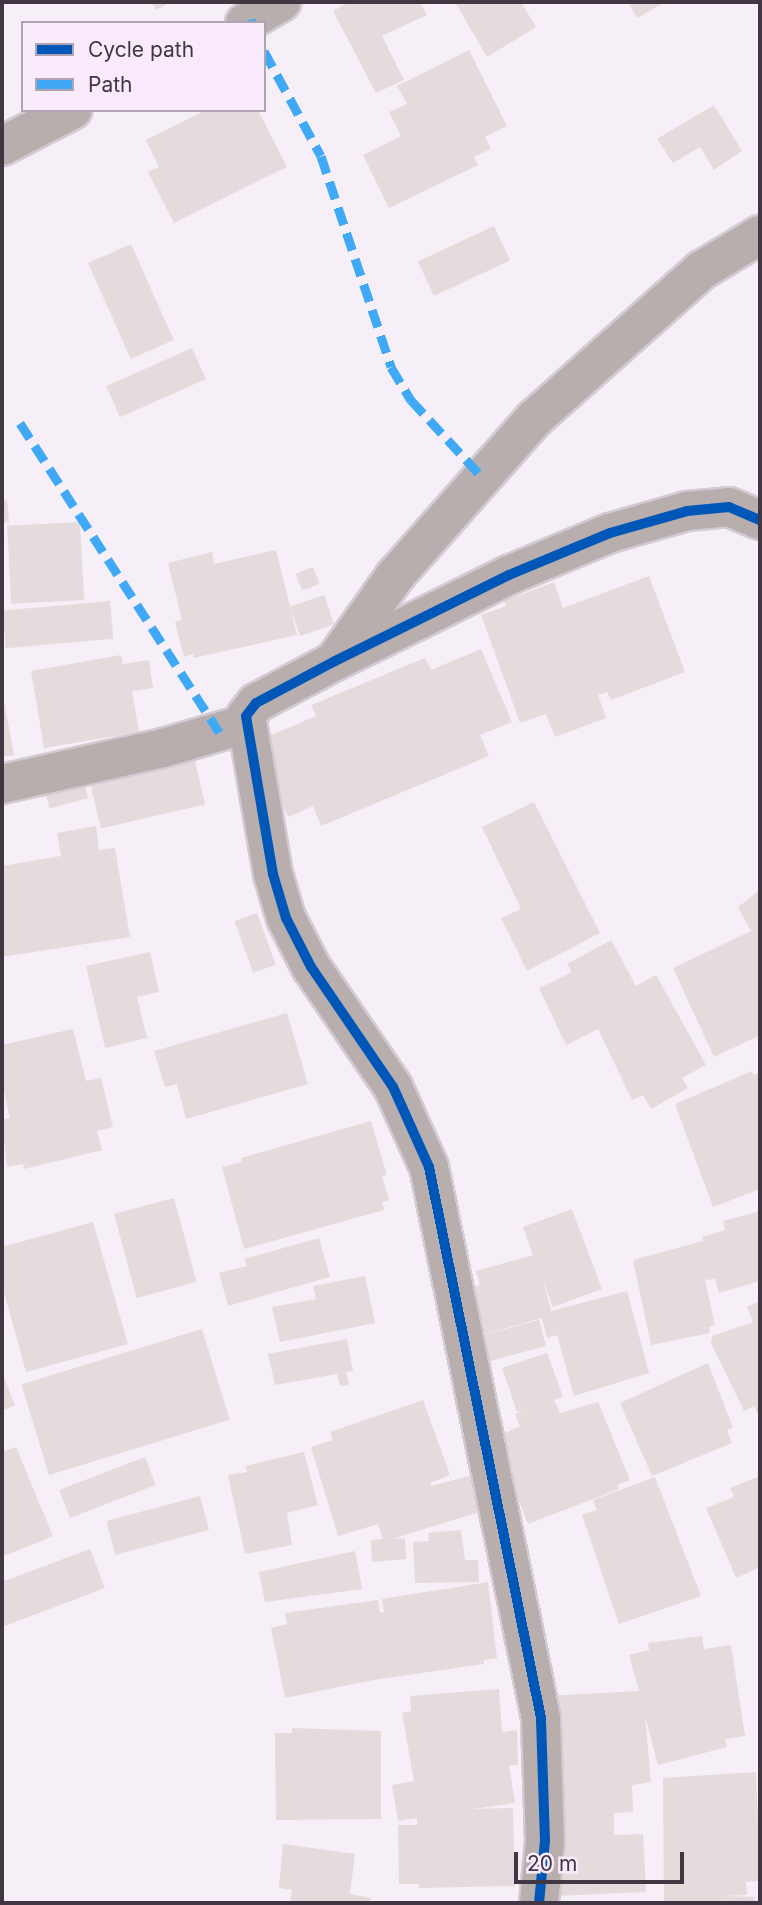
<!DOCTYPE html>
<style>
body{margin:0}
#map{position:relative;width:762px;height:1905px;overflow:hidden;background:#f7eff8;font-family:Inter,sans-serif}
div>[style]{position:absolute}
.building>*{inset:0;background:#e5dadc;transform-origin:0 0}
.roads{filter:drop-shadow(2px 0 #d2cbd3) drop-shadow(-2px 0 #d2cbd3) drop-shadow(0 2px #d2cbd3) drop-shadow(0 -2px #d2cbd3)}
.minor>*{height:38px;margin:-19px;padding:0 19px;transform-origin:19px;border-radius:19px;background:#b8aead}
.quiet>*{height:9px;margin-top:-4.5px;transform-origin:0;background:repeating-linear-gradient(90deg,#3fa9f5 0 18px,transparent 0 27px)}
.cycleway>*{height:10px;margin:-5px;padding:0 5px;transform-origin:5px;border-radius:5px;background:#0057b8}
span{translate:-50% -50%;white-space:nowrap;text-align:center;line-height:1.15;-webkit-text-stroke:5px #faebfc;paint-order:stroke}
.frame{position:absolute;inset:0;border:4px solid #413742;pointer-events:none}
.legend{position:absolute;left:21px;top:21px;width:245px;height:91px;box-sizing:border-box;background:#faebfc;border:2px solid #b0a3b2;margin:0;padding:9px 12px;list-style:none;font-size:21px;color:#413742}
.legend li{display:flex;align-items:center;gap:14px;height:35px}
.legend b{width:35px;border:2px solid #b0a3b2}
.scale{position:absolute;left:514px;top:1852px;width:170px;height:32px;box-sizing:border-box;border:4px solid #413742;border-top:0;padding-left:9px;font-size:21px;line-height:24px;white-space:nowrap;color:#413742;-webkit-text-stroke:5px #faebfc;paint-order:stroke}
</style>
<div id="map">
<div class="building">
<div style="clip-path:polygon(151px 2px,171px 2px,156px 10px)"></div>
<div style="clip-path:polygon(350px 2px,420px 2px,427px 15px,382px 36px,404px 80px,376px 93px,333px 11px)"></div>
<div style="clip-path:polygon(455px 2px,521px 2px,536px 27px,487px 57px)"></div>
<div style="clip-path:polygon(628px 2px,666px 2px,637px 18px)"></div>
<div style="clip-path:polygon(469px 50px,507px 126px,485px 137px,491px 149px,474px 157px,478px 165px,389px 208px,363px 155px,401px 136px,389px 112px,407px 104px,397px 86px)"></div>
<div style="clip-path:polygon(714px 105px,742px 151px,714px 170px,700px 147px,673px 163px,657px 139px)"></div>
<div style="clip-path:polygon(206px 110px,258px 110px,287px 167px,174px 223px,148px 172px,159px 167px,146px 140px)"></div>
<div style="left:494px;top:226px;width:38px;height:84px;rotate:65deg"></div>
<div style="left:131px;top:244px;width:105px;height:47px;rotate:66deg"></div>
<div style="left:192px;top:348px;width:34px;height:94px;rotate:66deg"></div>
<div style="clip-path:polygon(7px 500px,9px 522px,2px 523px,2px 501px)"></div>
<div style="left:80px;top:522px;width:78px;height:73px;rotate:87deg"></div>
<div style="clip-path:polygon(276px 550px,297px 635px,194px 658px,193px 654px,184px 657px,175px 622px,182px 620px,168px 563px,212px 552px,214px 564px)"></div>
<div style="left:313px;top:567px;width:18px;height:19px;rotate:68deg"></div>
<div style="clip-path:polygon(649px 576px,685px 672px,611px 700px,607px 692px,598px 695px,606px 718px,555px 737px,546px 714px,520px 723px,481px 615px,506px 606px,504px 601px,554px 582px,563px 608px)"></div>
<div style="left:324px;top:595px;width:31px;height:36px;rotate:71deg"></div>
<div style="left:110px;top:601px;width:38px;height:108px;rotate:85deg"></div>
<div style="clip-path:polygon(481px 649px,512px 722px,480px 735px,489px 756px,321px 826px,313px 806px,288px 817px,255px 742px,316px 716px,311px 705px,425px 658px,431px 670px)"></div>
<div style="clip-path:polygon(121px 655px,123px 664px,149px 660px,153px 688px,132px 691px,139px 732px,44px 748px,31px 671px)"></div>
<div style="clip-path:polygon(2px 691px,14px 755px,2px 757px)"></div>
<div style="left:192px;top:748px;width:58px;height:107px;rotate:77deg"></div>
<div style="left:81px;top:771px;width:28px;height:40px;rotate:75deg"></div>
<div style="clip-path:polygon(534px 802px,600px 933px,527px 971px,501px 918px,521px 909px,482px 827px)"></div>
<div style="clip-path:polygon(96px 826px,99px 850px,115px 848px,130px 937px,2px 957px,2px 866px,61px 856px,57px 833px)"></div>
<div style="clip-path:polygon(760px 890px,760px 1035px,714px 1057px,673px 968px,751px 931px,738px 907px)"></div>
<div style="left:257px;top:913px;width:55px;height:24px;rotate:70deg"></div>
<div style="clip-path:polygon(611px 940px,636px 986px,656px 975px,706px 1065px,682px 1078px,688px 1088px,651px 1109px,643px 1095px,632px 1100px,598px 1029px,566px 1045px,539px 988px,572px 972px,567px 964px)"></div>
<div style="clip-path:polygon(150px 952px,159px 992px,137px 997px,147px 1038px,105px 1048px,86px 966px)"></div>
<div style="clip-path:polygon(287px 1013px,308px 1084px,186px 1119px,177px 1084px,165px 1087px,154px 1051px)"></div>
<div style="clip-path:polygon(73px 1029px,86px 1081px,101px 1078px,113px 1127px,97px 1131px,102px 1150px,24px 1169px,23px 1164px,7px 1167px,2px 1120px,10px 1118px,2px 1082px,2px 1045px)"></div>
<div style="clip-path:polygon(752px 1071px,753px 1075px,760px 1072px,760px 1189px,713px 1207px,675px 1104px)"></div>
<div style="clip-path:polygon(371px 1121px,387px 1175px,382px 1176px,389px 1200px,382px 1202px,384px 1210px,244px 1249px,222px 1167px,242px 1162px,241px 1158px)"></div>
<div style="left:174px;top:1198px;width:87px;height:62px;rotate:75deg"></div>
<div style="clip-path:polygon(572px 1209px,602px 1289px,553px 1307px,543px 1281px,551px 1311px,627px 1291px,649px 1373px,574px 1396px,557px 1335px,547px 1338px,542px 1318px,485px 1334px,475px 1301px,465px 1289px,480px 1285px,476px 1271px,533px 1255px,523px 1227px)"></div>
<div style="clip-path:polygon(760px 1211px,760px 1281px,719px 1293px,715px 1279px,705px 1280px,715px 1325px,709px 1327px,710px 1333px,651px 1345px,633px 1260px,703px 1241px,702px 1237px,725px 1230px,723px 1221px)"></div>
<div style="clip-path:polygon(93px 1222px,128px 1344px,26px 1372px,2px 1285px,2px 1247px)"></div>
<div style="clip-path:polygon(319px 1238px,330px 1277px,228px 1306px,219px 1273px,247px 1266px,244px 1259px)"></div>
<div style="clip-path:polygon(365px 1276px,375px 1323px,280px 1342px,272px 1307px,316px 1299px,313px 1286px)"></div>
<div style="clip-path:polygon(760px 1301px,760px 1419px,754px 1406px,744px 1411px,711px 1343px,712px 1336px,753px 1322px,747px 1307px)"></div>
<div style="left:539px;top:1320px;width:27px;height:68px;rotate:75deg"></div>
<div style="left:202px;top:1329px;width:95px;height:189px;rotate:73deg"></div>
<div style="clip-path:polygon(347px 1339px,353px 1371px,346px 1372px,349px 1385px,340px 1386px,337px 1374px,275px 1385px,268px 1354px)"></div>
<div style="clip-path:polygon(547px 1353px,563px 1397px,554px 1400px,560px 1413px,598px 1402px,630px 1480px,617px 1485px,619px 1489px,528px 1524px,494px 1438px,520px 1426px,515px 1414px,527px 1409px,517px 1412px,502px 1368px)"></div>
<div style="clip-path:polygon(708px 1363px,733px 1428px,727px 1430px,732px 1443px,652px 1476px,620px 1403px)"></div>
<div style="clip-path:polygon(2px 1373px,15px 1405px,2px 1411px)"></div>
<div style="clip-path:polygon(423px 1400px,450px 1475px,430px 1483px,431px 1486px,473px 1475px,483px 1511px,392px 1539px,405px 1538px,406px 1559px,372px 1562px,371px 1540px,383px 1539px,378px 1524px,338px 1536px,311px 1447px,333px 1440px,330px 1432px)"></div>
<div style="clip-path:polygon(16px 1447px,53px 1536px,2px 1557px,2px 1452px)"></div>
<div style="clip-path:polygon(304px 1452px,318px 1505px,287px 1513px,292px 1545px,245px 1554px,228px 1475px,247px 1472px,245px 1466px)"></div>
<div style="left:145px;top:1457px;width:30px;height:92px;rotate:69deg"></div>
<div style="clip-path:polygon(760px 1476px,760px 1567px,736px 1578px,706px 1508px,734px 1497px,730px 1488px)"></div>
<div style="clip-path:polygon(655px 1477px,701px 1596px,619px 1624px,582px 1515px,597px 1510px,593px 1500px)"></div>
<div style="left:200px;top:1496px;width:35px;height:97px;rotate:75deg"></div>
<div style="clip-path:polygon(461px 1530px,465px 1560px,478px 1560px,479px 1582px,415px 1583px,413px 1542px,429px 1541px,428px 1533px)"></div>
<div style="clip-path:polygon(90px 1549px,105px 1588px,2px 1627px,2px 1582px)"></div>
<div style="clip-path:polygon(355px 1551px,362px 1589px,265px 1602px,259px 1572px)"></div>
<div style="clip-path:polygon(488px 1582px,497px 1658px,484px 1660px,484px 1664px,373px 1680px,285px 1698px,271px 1628px,287px 1624px,285px 1613px,378px 1600px,380px 1613px,384px 1612px,382px 1599px)"></div>
<div style="clip-path:polygon(702px 1636px,704px 1649px,731px 1645px,745px 1736px,725px 1739px,727px 1747px,658px 1765px,645px 1716px,651px 1782px,632px 1785px,633px 1812px,614px 1813px,614px 1835px,643px 1834px,646px 1892px,555px 1896px,546px 1696px,639px 1691px,629px 1655px,649px 1650px,648px 1643px)"></div>
<div style="clip-path:polygon(499px 1689px,502px 1732px,517px 1730px,518px 1765px,509px 1765px,515px 1803px,472px 1809px,513px 1808px,515px 1886px,419px 1888px,419px 1884px,399px 1884px,398px 1825px,417px 1825px,417px 1818px,398px 1821px,392px 1785px,414px 1781px,402px 1713px,411px 1711px,410px 1696px)"></div>
<div style="clip-path:polygon(292px 1728px,381px 1731px,381px 1819px,276px 1820px,275px 1733px,292px 1733px)"></div>
<div style="clip-path:polygon(756px 1772px,760px 1881px,746px 1882px,747px 1895px,721px 1896px,755px 1897px,755px 1903px,664px 1903px,663px 1778px)"></div>
<div style="clip-path:polygon(283px 1844px,355px 1854px,350px 1894px,371px 1898px,370px 1903px,290px 1903px,292px 1890px,279px 1888px)"></div>
</div>
<div class="roads">
<div class="minor">
<div style="left:245px;top:23px;width:42px;rotate:-30.3deg"></div>
<div style="left:2px;top:146px;width:79px;rotate:-27.2deg"></div>
<div style="left:336px;top:659px;width:102px;rotate:-54.6deg"></div>
<div style="left:395px;top:576px;width:210px;rotate:-48.5deg"></div>
<div style="left:534px;top:419px;width:225px;rotate:-41.6deg"></div>
<div style="left:702px;top:270px;width:68px;rotate:-31.1deg"></div>
<div style="left:2px;top:784px;width:165px;rotate:-12.6deg"></div>
<div style="left:163px;top:748px;width:85px;rotate:-16.3deg"></div>
<div style="left:539px;top:1903px;width:62px;rotate:-84.5deg"></div>
<div style="left:545px;top:1841px;width:123px;rotate:-91.9deg"></div>
<div style="left:541px;top:1718px;width:562px;rotate:-101.49deg"></div>
<div style="left:429px;top:1167px;width:88px;rotate:-114.2deg"></div>
<div style="left:393px;top:1087px;width:145px;rotate:-124.3deg"></div>
<div style="left:311px;top:967px;width:55px;rotate:-117deg"></div>
<div style="left:286px;top:918px;width:46px;rotate:-106.5deg"></div>
<div style="left:273px;top:874px;width:160px;rotate:-99.7deg"></div>
<div style="left:246px;top:716px;width:16px;rotate:-52deg"></div>
<div style="left:256px;top:703px;width:89px;rotate:-28deg"></div>
<div style="left:335px;top:661px;width:194px;rotate:-26.3deg"></div>
<div style="left:509px;top:575px;width:109px;rotate:-22.6deg"></div>
<div style="left:610px;top:533px;width:80px;rotate:-15.9deg"></div>
<div style="left:687px;top:511px;width:42px;rotate:-5.4deg"></div>
<div style="left:729px;top:507px;width:34px;rotate:23deg"></div>
</div>
</div>
<div class="quiet">
<div style="left:251px;top:19px;width:4px;rotate:76deg"></div>
<div style="left:264px;top:51px;width:119px;rotate:61.5deg"></div>
<div style="left:321px;top:156px;width:222px;rotate:71.6deg"></div>
<div style="left:391px;top:367px;width:39px;rotate:59deg"></div>
<div style="left:411px;top:400px;width:106px;rotate:47.3deg"></div>
<div style="left:20px;top:423px;width:368px;rotate:57.2deg"></div>
</div>
<div class="cycleway">
<div style="left:539px;top:1903px;width:62px;rotate:-84.5deg"></div>
<div style="left:545px;top:1841px;width:123px;rotate:-91.9deg"></div>
<div style="left:541px;top:1718px;width:562px;rotate:-101.49deg"></div>
<div style="left:429px;top:1167px;width:88px;rotate:-114.2deg"></div>
<div style="left:393px;top:1087px;width:145px;rotate:-124.3deg"></div>
<div style="left:311px;top:967px;width:55px;rotate:-117deg"></div>
<div style="left:286px;top:918px;width:46px;rotate:-106.5deg"></div>
<div style="left:273px;top:874px;width:160px;rotate:-99.7deg"></div>
<div style="left:246px;top:716px;width:16px;rotate:-52deg"></div>
<div style="left:256px;top:703px;width:89px;rotate:-28deg"></div>
<div style="left:335px;top:661px;width:194px;rotate:-26.3deg"></div>
<div style="left:509px;top:575px;width:109px;rotate:-22.6deg"></div>
<div style="left:610px;top:533px;width:80px;rotate:-15.9deg"></div>
<div style="left:687px;top:511px;width:42px;rotate:-5.4deg"></div>
<div style="left:729px;top:507px;width:34px;rotate:23deg"></div>
</div>
<div class="frame"></div>
<ul class="legend">
<li><b style="height:9px;background:#0057b8"></b>Cycle path</li>
<li><b style="height:9px;background:#3fa9f5"></b>Path</li>
</ul>
<div class="scale">20 m</div>
</div>
